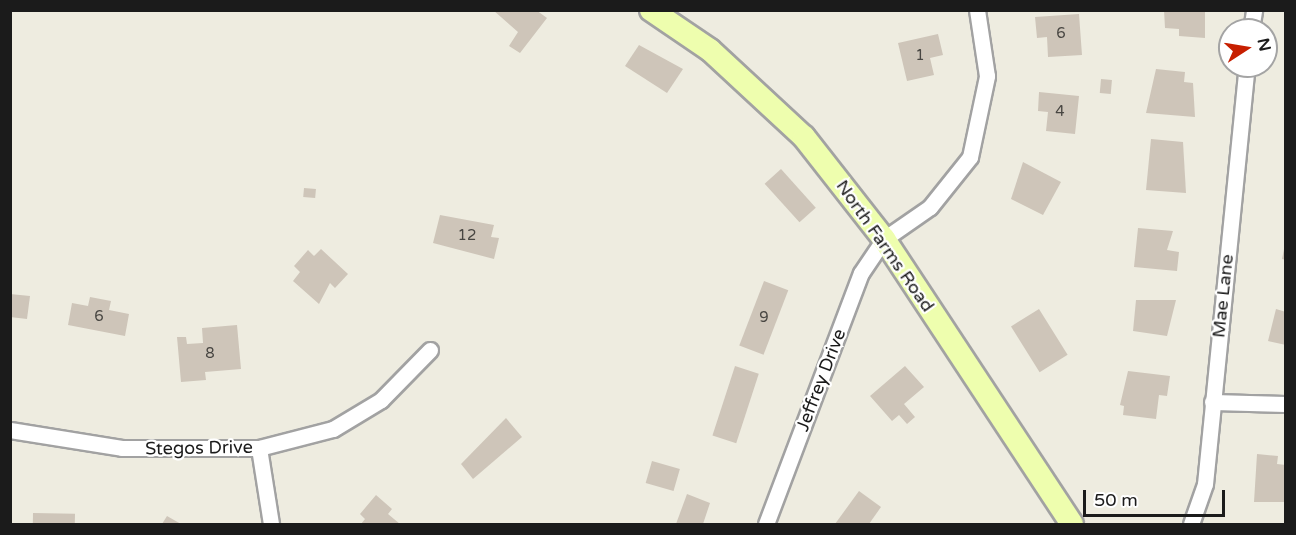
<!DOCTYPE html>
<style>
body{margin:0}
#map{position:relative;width:1296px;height:535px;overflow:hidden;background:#eeece0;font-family:"Varela Round",sans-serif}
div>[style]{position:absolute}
.building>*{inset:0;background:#cec5b9;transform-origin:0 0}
.roads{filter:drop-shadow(2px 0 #a2a2a2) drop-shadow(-2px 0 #a2a2a2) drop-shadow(0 2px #a2a2a2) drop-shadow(0 -2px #a2a2a2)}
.minor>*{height:15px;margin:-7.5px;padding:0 7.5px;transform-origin:7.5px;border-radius:7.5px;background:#fff}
.secondary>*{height:22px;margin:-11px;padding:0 11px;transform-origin:11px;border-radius:11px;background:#eefeae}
span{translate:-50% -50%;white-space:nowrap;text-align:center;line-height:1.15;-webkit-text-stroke:4.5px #fff;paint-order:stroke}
.number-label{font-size:15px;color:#484642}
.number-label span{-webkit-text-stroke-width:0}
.street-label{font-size:18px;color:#1b1b1b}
.frame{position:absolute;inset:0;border:12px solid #1b1b1b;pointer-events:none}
.north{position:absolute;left:1218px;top:18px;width:60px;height:60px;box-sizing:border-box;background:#fff;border:2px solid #a4a4a4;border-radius:50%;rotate:78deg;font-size:16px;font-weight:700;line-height:24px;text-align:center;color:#1b1b1b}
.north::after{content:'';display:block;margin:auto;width:21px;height:27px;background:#c71f00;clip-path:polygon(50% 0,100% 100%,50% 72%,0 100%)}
.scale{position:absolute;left:1083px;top:490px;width:142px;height:27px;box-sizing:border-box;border:3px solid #1b1b1b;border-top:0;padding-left:8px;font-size:18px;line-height:21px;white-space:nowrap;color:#1b1b1b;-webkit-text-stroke:4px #fff;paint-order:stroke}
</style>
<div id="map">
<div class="building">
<div style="clip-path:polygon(493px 10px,536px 10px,547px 18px,520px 53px,509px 46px,518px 32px)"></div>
<div style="clip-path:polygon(1164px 10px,1205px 10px,1205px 38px,1179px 36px,1179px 29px,1165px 28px)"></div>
<div style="clip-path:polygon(1079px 14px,1082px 55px,1048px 57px,1047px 37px,1037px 38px,1035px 17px)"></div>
<div style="clip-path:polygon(938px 34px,943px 55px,930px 58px,934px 75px,907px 81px,898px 43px)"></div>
<div style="clip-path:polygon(639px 45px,683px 69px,667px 93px,625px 66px)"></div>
<div style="clip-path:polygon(1156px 69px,1185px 72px,1184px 82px,1193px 83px,1195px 117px,1146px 113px)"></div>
<div style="left:1101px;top:79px;width:11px;height:14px;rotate:5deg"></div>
<div style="clip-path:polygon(1039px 92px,1079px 96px,1075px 134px,1046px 131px,1048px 112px,1038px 111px)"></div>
<div style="clip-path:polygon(1151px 139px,1183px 142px,1186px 193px,1146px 190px)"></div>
<div style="clip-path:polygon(1023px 162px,1061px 182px,1043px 215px,1011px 199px)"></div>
<div style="left:781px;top:169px;width:52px;height:22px;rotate:48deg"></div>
<div style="left:304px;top:188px;width:12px;height:9px;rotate:5deg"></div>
<div style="clip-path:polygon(440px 215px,494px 225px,491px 237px,499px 238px,494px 259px,433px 243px)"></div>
<div style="clip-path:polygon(1138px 228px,1173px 231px,1167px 250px,1179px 252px,1177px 271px,1134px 267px)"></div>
<div style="clip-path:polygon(1286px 239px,1286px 260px,1282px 259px)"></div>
<div style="clip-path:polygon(321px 249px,348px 274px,335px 288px,330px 283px,319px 304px,293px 281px,300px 272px,294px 266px,308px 250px,314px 256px)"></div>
<div style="left:764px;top:281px;width:26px;height:69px;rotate:21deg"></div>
<div style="clip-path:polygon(10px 294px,30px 296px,27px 319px,10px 317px)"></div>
<div style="clip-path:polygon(90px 297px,111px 301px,109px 310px,129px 314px,125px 336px,68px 325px,72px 303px,88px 306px)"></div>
<div style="clip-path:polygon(1136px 300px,1176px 300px,1167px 336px,1133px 331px)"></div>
<div style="left:1039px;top:309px;width:54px;height:33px;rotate:58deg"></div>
<div style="clip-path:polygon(1276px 309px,1286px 312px,1286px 345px,1268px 341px)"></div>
<div style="clip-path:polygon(237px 325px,241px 369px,205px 372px,206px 380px,181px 382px,177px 337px,186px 337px,187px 344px,203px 343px,202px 328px)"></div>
<div style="left:735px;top:366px;width:25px;height:73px;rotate:18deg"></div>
<div style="clip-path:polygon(905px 366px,924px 387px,904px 404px,915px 417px,907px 424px,899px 415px,892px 421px,870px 396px)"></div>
<div style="clip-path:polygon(1128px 371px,1170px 376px,1167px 396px,1159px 395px,1156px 419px,1123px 415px,1124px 406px,1120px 405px)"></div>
<div style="clip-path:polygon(506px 418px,522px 437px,473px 479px,461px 464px)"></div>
<div style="clip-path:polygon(1257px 454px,1278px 456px,1277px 464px,1286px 465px,1286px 502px,1254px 502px)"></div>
<div style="left:652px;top:461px;width:29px;height:23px;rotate:16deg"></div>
<div style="clip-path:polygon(859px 491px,881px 507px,869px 524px,835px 524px)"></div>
<div style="clip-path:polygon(687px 494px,710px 503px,703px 524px,676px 524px)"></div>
<div style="clip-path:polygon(376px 495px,392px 509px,388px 514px,400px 524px,361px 524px,365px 519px,360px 514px)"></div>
<div style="left:33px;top:513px;width:42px;height:11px;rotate:1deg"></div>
<div style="clip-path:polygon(167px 516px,181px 524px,162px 524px)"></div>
</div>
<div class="roads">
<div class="minor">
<div style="left:1251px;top:30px;width:20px;rotate:-81deg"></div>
<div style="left:1212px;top:402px;width:74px;rotate:1.5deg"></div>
<div style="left:10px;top:430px;width:113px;rotate:9.1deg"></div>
<div style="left:122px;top:448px;width:137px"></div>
<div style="left:259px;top:448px;width:76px;rotate:-14.4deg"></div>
<div style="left:333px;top:429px;width:56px;rotate:-31.1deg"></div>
<div style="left:381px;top:400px;width:70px;rotate:-45.6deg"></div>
<div style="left:259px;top:448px;width:77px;rotate:81deg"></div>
<div style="left:766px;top:524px;width:268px;rotate:-69.3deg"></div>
<div style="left:861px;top:273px;width:41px;rotate:-55.9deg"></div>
<div style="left:884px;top:239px;width:56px;rotate:-34.8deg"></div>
<div style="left:930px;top:207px;width:64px;rotate:-51.3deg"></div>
<div style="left:970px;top:157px;width:83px;rotate:-78.1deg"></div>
<div style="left:987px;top:76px;width:67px;rotate:-98.6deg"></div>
<div style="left:1191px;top:524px;width:42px;rotate:-70.7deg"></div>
<div style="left:1205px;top:484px;width:420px;rotate:-84.3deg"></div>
</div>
<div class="secondary">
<div style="left:651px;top:10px;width:71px;rotate:34.1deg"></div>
<div style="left:710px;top:50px;width:128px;rotate:42.8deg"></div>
<div style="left:804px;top:137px;width:130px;rotate:51.9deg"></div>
<div style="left:884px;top:239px;width:341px;rotate:56.6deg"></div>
</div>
</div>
<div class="number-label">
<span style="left:1061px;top:34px">6</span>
<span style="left:920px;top:56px">1</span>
<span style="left:1060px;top:112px">4</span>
<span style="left:467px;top:236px">12</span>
<span style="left:99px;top:317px">6</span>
<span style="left:764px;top:318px">9</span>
<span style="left:210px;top:354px">8</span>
</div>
<div class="street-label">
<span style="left:885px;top:246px;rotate:55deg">North Farms Road</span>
<span style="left:1223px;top:296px;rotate:-84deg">Mae Lane</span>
<span style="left:821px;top:380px;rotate:-69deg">Jeffrey Drive</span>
<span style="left:199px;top:448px;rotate:-1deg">Stegos Drive</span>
</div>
<div class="frame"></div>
<div class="north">N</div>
<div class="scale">50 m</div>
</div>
